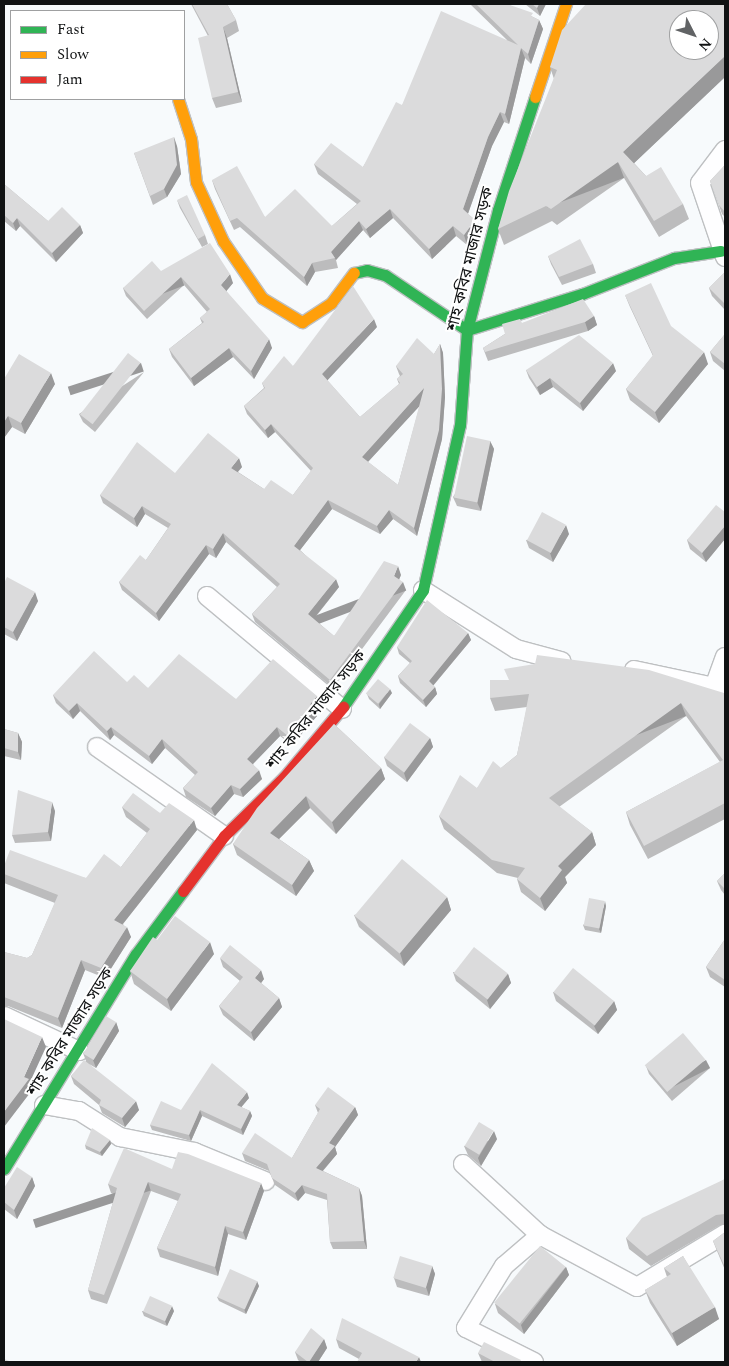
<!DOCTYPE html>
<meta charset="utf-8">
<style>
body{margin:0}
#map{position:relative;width:729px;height:1366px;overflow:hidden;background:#f7fafc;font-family:Spectral,"Noto Sans Bengali",serif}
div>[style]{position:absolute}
.roads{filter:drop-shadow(1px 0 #bec0c2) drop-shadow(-1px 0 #bec0c2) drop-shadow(0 1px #bec0c2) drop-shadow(0 -1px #bec0c2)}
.street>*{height:18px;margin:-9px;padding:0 9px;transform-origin:9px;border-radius:9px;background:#fefeff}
.fast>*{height:11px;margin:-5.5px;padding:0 5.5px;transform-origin:5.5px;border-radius:5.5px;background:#30b455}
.slow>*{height:11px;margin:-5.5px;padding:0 5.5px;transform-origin:5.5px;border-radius:5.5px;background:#ff9f0a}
.jam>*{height:11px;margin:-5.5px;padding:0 5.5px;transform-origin:5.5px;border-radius:5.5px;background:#e5322d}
.wall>*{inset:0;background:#bcbcbd}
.shaded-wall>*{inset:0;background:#99999a;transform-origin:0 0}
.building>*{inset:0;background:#dbdbdc;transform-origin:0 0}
span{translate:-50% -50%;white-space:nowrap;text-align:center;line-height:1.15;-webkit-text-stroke:4px #fff;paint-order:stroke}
.street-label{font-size:16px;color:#101213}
.frame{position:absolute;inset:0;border:5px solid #101213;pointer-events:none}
.legend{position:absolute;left:10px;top:10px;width:175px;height:90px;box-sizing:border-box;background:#fff;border:1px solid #9fa0a1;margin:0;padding:6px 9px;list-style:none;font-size:15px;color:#101213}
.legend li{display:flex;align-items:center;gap:10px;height:25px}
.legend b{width:25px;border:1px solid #9fa0a1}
.north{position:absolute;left:669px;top:10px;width:50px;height:50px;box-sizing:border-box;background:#fff;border:1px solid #9fa0a1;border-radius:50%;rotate:131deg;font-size:14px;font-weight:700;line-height:20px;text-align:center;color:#101213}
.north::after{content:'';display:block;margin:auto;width:18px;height:22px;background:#616365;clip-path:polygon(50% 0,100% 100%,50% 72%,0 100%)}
</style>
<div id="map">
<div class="roads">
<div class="street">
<div style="left:725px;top:150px;width:41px;rotate:127.1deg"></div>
<div style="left:700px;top:183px;width:78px;rotate:71.3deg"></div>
<div style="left:423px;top:590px;width:110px;rotate:32.4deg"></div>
<div style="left:516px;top:649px;width:47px;rotate:14.9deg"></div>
<div style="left:207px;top:596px;width:176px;rotate:39.9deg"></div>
<div style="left:634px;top:670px;width:82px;rotate:12deg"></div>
<div style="left:714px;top:687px;width:14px;rotate:39deg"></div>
<div style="left:714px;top:687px;width:32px;rotate:-70deg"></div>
<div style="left:97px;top:747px;width:155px;rotate:35deg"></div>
<div style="left:4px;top:1016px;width:83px;rotate:25deg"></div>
<div style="left:44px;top:1105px;width:36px;rotate:10deg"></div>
<div style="left:79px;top:1111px;width:49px;rotate:32.4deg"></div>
<div style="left:120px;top:1137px;width:76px;rotate:11.5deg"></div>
<div style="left:194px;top:1152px;width:77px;rotate:22.2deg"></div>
<div style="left:463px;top:1164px;width:105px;rotate:42.7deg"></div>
<div style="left:540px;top:1235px;width:110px;rotate:28.2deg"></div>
<div style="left:637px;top:1287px;width:103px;rotate:-31.1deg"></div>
<div style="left:534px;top:1362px;width:76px;rotate:-153.4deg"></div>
<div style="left:466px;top:1328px;width:73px;rotate:-58.5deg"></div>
<div style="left:504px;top:1266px;width:48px;rotate:-40.7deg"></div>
</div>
<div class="fast">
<div style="left:354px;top:273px;width:13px;rotate:-13deg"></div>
<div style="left:367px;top:270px;width:19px;rotate:16deg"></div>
<div style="left:385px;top:275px;width:99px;rotate:33.9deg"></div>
<div style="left:467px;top:330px;width:121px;rotate:-17.4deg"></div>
<div style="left:582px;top:294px;width:99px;rotate:-21.4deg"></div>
<div style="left:674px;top:258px;width:47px;rotate:-8.7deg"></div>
<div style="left:343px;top:707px;width:142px;rotate:-55.6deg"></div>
<div style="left:423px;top:590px;width:169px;rotate:-77.4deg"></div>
<div style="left:460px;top:425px;width:95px;rotate:-85.8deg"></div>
<div style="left:467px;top:330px;width:124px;rotate:-75.5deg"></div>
<div style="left:498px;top:210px;width:119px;rotate:-71.9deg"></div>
<div style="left:4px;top:1169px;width:252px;rotate:-58.5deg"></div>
<div style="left:136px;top:954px;width:79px;rotate:-53.3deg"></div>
</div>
<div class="slow">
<div style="left:535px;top:97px;width:98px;rotate:-71.6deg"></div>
<div style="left:178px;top:99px;width:42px;rotate:72deg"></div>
<div style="left:191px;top:139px;width:43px;rotate:83.4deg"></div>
<div style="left:196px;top:182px;width:65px;rotate:65.4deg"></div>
<div style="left:223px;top:241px;width:69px;rotate:55.6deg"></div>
<div style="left:262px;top:298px;width:47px;rotate:31deg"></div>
<div style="left:302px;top:322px;width:35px;rotate:-33deg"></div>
<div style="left:331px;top:303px;width:38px;rotate:-53deg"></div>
</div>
<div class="jam">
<div style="left:183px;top:891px;width:69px;rotate:-53.3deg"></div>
<div style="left:224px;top:836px;width:84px;rotate:-44.5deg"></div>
<div style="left:284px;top:777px;width:92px;rotate:-49.9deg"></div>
</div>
</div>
<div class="wall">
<div style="clip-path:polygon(191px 4px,227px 4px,236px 20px,239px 31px,227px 38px,242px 102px,216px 108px,212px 98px,208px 36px)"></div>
<div style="clip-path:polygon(470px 4px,507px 4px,539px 20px,543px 29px,531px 64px,525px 58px,509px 124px,504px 122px,492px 146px,468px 214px,475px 220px,478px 229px,467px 245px,456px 236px,432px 259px,393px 218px,370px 238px,363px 230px,336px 260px,338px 268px,315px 272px,307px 286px,240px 227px,234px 230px,215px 189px,212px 180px,265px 217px,332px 226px,357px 204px,318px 174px,314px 164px,363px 167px,402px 105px,507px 40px)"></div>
<div style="clip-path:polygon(525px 4px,546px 4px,540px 16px)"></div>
<div style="clip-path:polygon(725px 4px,725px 77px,634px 163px,646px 176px,683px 204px,689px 219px,659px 237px,624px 178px,557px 225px,552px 221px,504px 245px,498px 229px,554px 79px,550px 67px)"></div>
<div style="clip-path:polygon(177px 146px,181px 174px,167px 197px,153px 205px,134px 153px)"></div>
<div style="clip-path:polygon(725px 165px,725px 217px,722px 214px,710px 181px)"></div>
<div style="clip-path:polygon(4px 184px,48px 221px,80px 225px,83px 233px,56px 262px,20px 226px,16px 231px,4px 221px)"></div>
<div style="clip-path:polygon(177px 200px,205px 235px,208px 244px,202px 247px,180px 208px)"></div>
<div style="clip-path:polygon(548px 256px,593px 264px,596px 273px,562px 285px,551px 264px)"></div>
<div style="clip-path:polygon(161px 271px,233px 283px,226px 291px,272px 348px,254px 379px,233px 357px,194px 386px,172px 357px,169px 349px,202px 323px,200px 318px,207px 312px,184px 285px,147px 319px,126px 296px,123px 288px)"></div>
<div style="clip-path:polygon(725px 272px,725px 310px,712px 296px,709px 288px)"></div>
<div style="clip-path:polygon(625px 295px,708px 364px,659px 423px,630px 400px,626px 389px,653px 356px,630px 307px)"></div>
<div style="clip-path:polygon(594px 316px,597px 325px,588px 331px,488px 361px,483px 348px,522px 323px)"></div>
<div style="clip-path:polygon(evenodd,377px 327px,327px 380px,360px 417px,399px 384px,397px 379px,400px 376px,399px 374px,396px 366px,434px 354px,440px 344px,443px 353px,445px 397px,442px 439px,417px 536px,393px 519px,380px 534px,332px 509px,300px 550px,339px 587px,314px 619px,334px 636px,401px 575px,399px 579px,406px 590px,333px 688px,255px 622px,252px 614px,277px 587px,226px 542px,216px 558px,209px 554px,159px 621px,122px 590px,119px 582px,146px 560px,168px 528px,145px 514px,137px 527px,103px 503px,100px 495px,175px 473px,242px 467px,238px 472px,264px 489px,293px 495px,311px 471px,275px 432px,268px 438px,247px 414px,244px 406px,264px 388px,262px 383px,293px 366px,377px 327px,420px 405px,398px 485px,368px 462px,420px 405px)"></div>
<div style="clip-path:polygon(725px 334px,725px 371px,713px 361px,710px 352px)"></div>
<div style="clip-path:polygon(526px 370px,616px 371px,583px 411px,553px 387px,540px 395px,529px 378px)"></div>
<div style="clip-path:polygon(144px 372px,95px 432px,83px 422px,79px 414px)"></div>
<div style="clip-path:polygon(4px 378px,55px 384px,25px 434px,12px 427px,4px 438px)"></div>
<div style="clip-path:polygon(490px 441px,494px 449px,481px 511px,457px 506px,453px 497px)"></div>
<div style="clip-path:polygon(725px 512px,725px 539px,706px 562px,690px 549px,687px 540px)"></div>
<div style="clip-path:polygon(569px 534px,553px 562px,529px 548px,526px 540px)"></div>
<div style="clip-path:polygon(4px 583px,38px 601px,17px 641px,4px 634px)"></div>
<div style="clip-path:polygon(468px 633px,471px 640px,433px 686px,435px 687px,437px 694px,426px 707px,400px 683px,398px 676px,410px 663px,399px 654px,397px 647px)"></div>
<div style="clip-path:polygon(490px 680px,725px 695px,725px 819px,648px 859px,630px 825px,626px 812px,720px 762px,686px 716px,559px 807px,592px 832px,596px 845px,565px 877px,567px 883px,545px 911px,521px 892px,517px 879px,518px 878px,497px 873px,444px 829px,439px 816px,477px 788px,501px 768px,517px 755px,527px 707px,495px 711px,490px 698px)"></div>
<div style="clip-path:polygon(127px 682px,148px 688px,236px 699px,320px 705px,315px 711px,317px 716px,292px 745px,280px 736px,253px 764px,262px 779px,243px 797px,234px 794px,215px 816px,186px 797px,183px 788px,195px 775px,165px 748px,152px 764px,114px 735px,110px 740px,80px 711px,73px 719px,56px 703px,53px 695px)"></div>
<div style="clip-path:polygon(392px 693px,380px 709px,369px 699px,367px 694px)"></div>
<div style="clip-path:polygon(334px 724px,381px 768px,385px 779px,336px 834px,310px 808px,279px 839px,309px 860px,314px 871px,296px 896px,237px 855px,233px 844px)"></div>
<div style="clip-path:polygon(4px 729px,18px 733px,22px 742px,21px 760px,4px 756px)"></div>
<div style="clip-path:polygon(430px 738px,433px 747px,407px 782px,387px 766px,384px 757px)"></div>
<div style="clip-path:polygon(122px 807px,160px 813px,197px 830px,123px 924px,131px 937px,105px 978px,85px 970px,62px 1028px,8px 1006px,4px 1008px,4px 952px,27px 958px,32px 955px,55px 903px,4px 883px,4px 866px,86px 878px,121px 867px,147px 833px,126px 817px)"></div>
<div style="clip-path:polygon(55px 811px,51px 841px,15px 843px,12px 835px)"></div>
<div style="clip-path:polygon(725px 873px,725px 895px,721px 890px,717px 881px)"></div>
<div style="clip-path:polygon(447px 897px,451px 910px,404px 966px,359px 927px,354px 915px)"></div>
<div style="clip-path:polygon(606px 906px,601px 933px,585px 930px,583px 925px)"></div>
<div style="clip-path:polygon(725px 939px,725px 987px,710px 977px,706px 967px)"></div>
<div style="clip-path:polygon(157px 940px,214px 954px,171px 1011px,134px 984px,130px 971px)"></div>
<div style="clip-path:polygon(220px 958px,264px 979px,261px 983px,279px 998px,282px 1007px,254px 1041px,223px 1015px,219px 1006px,240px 981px,223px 967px)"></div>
<div style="clip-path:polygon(453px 972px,508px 974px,511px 983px,490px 1009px,456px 981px)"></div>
<div style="clip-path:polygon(553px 992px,614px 1001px,617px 1010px,598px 1034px,556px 1001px)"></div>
<div style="clip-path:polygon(116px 1022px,119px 1031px,96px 1068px,89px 1064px,139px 1110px,125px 1127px,102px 1113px,99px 1105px,74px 1084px,71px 1076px,86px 1061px,83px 1053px)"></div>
<div style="clip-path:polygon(646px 1066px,710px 1068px,672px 1101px,649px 1074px)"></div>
<div style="clip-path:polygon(249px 1098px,241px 1107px,250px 1111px,252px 1116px,243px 1135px,202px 1116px,191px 1141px,152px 1130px,150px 1125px,181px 1110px)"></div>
<div style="clip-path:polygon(315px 1105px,355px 1107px,358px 1115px,335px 1147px,337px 1154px,323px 1171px,359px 1188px,362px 1196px,367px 1249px,333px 1249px,330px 1242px,327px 1200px,305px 1193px,298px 1201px,275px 1185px,269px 1171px,245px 1161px,242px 1153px,292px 1158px,318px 1113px)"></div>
<div style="clip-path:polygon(497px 1139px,481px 1166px,468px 1155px,464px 1146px)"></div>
<div style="clip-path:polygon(110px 1140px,111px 1144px,102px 1156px,86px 1149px,85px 1145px)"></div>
<div style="clip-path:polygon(172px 1169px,264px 1191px,246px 1240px,228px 1234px,218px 1276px,160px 1257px,157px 1248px,178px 1201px,151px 1191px,107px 1304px,91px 1299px,88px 1290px,115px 1195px,111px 1193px,108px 1184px)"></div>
<div style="clip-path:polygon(32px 1177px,35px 1186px,17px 1219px,4px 1209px,4px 1188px)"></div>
<div style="clip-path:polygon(725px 1179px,725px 1225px,720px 1225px,651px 1266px,629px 1249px,626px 1238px)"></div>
<div style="clip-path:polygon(725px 1232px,725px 1270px,717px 1251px,713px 1241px)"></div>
<div style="clip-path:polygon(683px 1256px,719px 1319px,677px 1346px,650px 1303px,645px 1290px,667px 1277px,664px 1268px)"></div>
<div style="clip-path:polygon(432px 1266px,435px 1274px,429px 1296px,397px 1287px,394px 1278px)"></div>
<div style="clip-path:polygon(566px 1267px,569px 1275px,524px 1334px,498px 1313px,495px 1304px)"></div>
<div style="clip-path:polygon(259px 1286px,246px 1314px,219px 1301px,217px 1297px)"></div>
<div style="clip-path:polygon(142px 1311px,174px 1311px,167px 1326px,144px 1316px)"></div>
<div style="clip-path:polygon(324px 1339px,327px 1348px,318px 1362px,300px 1362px,298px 1360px,295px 1352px)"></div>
<div style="clip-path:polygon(336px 1339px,421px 1362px,359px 1359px,339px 1348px)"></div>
<div style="clip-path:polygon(478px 1353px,522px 1362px,482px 1362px)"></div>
</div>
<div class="shaded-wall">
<div style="clip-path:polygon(539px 4px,546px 4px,540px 16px,537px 8px)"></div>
<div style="clip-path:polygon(539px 20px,543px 29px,531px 64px,528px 54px)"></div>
<div style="clip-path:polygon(223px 27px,227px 38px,242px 102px,238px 92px)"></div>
<div style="clip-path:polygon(521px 48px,525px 58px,509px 124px,505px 114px)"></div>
<div style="clip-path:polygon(725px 56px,725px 77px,629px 168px,623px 152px)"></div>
<div style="clip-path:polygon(500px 112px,504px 122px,492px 146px,466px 219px,463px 209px,488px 137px)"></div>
<div style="clip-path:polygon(174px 137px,177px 146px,181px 174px,167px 197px,164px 189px)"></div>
<div style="left:618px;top:162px;width:17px;height:82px;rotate:69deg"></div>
<div style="clip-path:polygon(390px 209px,393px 218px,370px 238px,366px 229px)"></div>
<div style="clip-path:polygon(17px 218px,20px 226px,16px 231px,13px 223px)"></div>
<div style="clip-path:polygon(475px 220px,478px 229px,467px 245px,464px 235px)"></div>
<div style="clip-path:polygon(359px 221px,363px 230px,336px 260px,331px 252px)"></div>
<div style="clip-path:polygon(80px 225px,83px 233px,56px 262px,52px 253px)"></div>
<div style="clip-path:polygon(453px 226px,456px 236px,432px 259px,429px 249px)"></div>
<div style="clip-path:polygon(312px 263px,315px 272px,307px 286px,304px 277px)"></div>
<div style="clip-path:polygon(230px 274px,233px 283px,224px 294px,221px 285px)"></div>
<div style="left:181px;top:277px;width:9px;height:50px;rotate:69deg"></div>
<div style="clip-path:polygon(594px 316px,597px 325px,588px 331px,585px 322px)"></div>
<div style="clip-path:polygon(374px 319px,377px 327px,325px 383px,322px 374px)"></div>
<div style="clip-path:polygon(269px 339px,272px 348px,254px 379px,251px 371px)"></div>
<div style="clip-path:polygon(440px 344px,443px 353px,445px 397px,442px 439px,417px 536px,414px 528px)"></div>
<div style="clip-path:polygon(229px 348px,233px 357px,194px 386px,191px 378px)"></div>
<div style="clip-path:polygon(704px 352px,708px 364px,659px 423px,655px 412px)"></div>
<div style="left:141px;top:363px;width:9px;height:77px;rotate:72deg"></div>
<div style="clip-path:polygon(613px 363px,616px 371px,583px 411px,580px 403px)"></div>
<div style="clip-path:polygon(51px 373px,55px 384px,25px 434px,21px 423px)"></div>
<div style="clip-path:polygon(550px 378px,553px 387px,540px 395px,537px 387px)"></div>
<div style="clip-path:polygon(424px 388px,428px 397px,365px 465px,362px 457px)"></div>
<div style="clip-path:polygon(8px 416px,12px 427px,4px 438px,4px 422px)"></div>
<div style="clip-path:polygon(271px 424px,275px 432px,268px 438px,265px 430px)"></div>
<div style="clip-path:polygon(490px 441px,494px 449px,481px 511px,477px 502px)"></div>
<div style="clip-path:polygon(239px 458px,242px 467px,234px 476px,231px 468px)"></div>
<div style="clip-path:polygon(328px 500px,332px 509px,297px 554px,294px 546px)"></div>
<div style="clip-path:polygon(142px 506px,145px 514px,137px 527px,134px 518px)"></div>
<div style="clip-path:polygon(389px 510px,393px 519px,380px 534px,377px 526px)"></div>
<div style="clip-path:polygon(566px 525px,569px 534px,553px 562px,550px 553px)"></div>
<div style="clip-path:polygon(725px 526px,725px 539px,706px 562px,702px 553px)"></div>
<div style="clip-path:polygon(223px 533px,226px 542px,216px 558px,213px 549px)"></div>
<div style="clip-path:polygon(206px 545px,209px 554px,159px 621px,156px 613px)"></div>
<div style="clip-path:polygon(398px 566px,401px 575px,397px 584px,394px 576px)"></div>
<div style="clip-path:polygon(336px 579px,339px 587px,311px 622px,308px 614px)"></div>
<div style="left:403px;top:582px;width:9px;height:122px;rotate:69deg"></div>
<div style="clip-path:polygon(35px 592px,38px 601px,17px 641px,13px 632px)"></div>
<div style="clip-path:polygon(468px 633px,471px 640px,431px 688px,429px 681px)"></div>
<div style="clip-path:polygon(435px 687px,437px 694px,426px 707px,423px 700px)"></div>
<div style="clip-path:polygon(390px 689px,392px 693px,380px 709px,379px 704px)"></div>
<div style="clip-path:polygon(317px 696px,320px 705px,315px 711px,317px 716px,292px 745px,289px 737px,310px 704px)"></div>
<div style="clip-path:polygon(77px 703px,80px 711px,73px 719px,69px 711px)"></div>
<div style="left:681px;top:703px;width:14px;height:163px;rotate:69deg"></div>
<div style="clip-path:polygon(111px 727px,114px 735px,110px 740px,107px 731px)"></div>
<div style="clip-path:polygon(277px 727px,280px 736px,250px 767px,247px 759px)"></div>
<div style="clip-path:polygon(18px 733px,22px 742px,21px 760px,18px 752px)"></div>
<div style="clip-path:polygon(430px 738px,433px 747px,407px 782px,404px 773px)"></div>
<div style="clip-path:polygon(162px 739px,165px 748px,152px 764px,149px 756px)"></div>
<div style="clip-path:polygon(381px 768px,385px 779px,336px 834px,332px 822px)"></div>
<div style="clip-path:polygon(259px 770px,262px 779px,243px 797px,240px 789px)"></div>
<div style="clip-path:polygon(231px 785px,234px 794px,215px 816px,211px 808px)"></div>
<div style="clip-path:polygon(306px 796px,310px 808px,274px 844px,270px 833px)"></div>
<div style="clip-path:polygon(52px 802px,55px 811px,51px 841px,48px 832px)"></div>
<div style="clip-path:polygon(194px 820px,197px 830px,118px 930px,114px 920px)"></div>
<div style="clip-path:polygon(592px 832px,596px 845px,565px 877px,567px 883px,545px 911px,540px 898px,558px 866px)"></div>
<div style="clip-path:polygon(309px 860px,314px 871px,296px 896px,292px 885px)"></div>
<div style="clip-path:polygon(447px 897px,451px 910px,404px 966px,400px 953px)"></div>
<div style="clip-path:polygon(605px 901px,606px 906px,601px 933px,599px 929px)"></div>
<div style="clip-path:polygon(127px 927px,131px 937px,105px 978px,101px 968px)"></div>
<div style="clip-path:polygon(210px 942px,214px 954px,171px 1011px,167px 999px)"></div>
<div style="clip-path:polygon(81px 960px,85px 970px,62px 1028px,58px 1018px)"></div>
<div style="clip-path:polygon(261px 970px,264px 979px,258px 987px,255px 978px)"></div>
<div style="clip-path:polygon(508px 974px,511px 983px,490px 1009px,487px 1000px)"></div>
<div style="clip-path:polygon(279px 998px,282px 1007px,254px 1041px,251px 1032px)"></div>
<div style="clip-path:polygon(614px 1001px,617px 1010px,598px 1034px,594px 1026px)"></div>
<div style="clip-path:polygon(116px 1022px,119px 1031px,96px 1068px,93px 1060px)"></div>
<div style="clip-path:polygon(42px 1037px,46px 1047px,30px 1082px,33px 1089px,4px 1127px,4px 1112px,24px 1077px)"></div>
<div style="left:706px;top:1060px;width:9px;height:49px;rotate:63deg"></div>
<div style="clip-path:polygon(247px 1092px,249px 1098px,239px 1110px,237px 1105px)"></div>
<div style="clip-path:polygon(136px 1101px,139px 1110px,125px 1127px,122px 1118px)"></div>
<div style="clip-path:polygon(355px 1107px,358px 1115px,335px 1147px,337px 1154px,319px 1175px,316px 1168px,329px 1143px)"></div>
<div style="clip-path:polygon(200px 1110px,202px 1116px,191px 1141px,189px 1135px)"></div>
<div style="clip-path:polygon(250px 1111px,252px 1116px,243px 1135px,241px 1129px)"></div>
<div style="clip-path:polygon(494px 1131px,497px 1139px,481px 1166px,478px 1158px)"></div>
<div style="clip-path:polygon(110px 1140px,111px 1144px,102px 1156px,100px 1152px)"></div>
<div style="clip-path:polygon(32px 1177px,35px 1186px,17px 1219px,14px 1210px)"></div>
<div style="left:148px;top:1182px;width:9px;height:121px;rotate:72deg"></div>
<div style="clip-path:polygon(261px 1183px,264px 1191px,246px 1240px,243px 1232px)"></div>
<div style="clip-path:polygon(302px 1185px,305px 1193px,298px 1201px,295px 1193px)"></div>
<div style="clip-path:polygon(359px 1188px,362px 1196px,367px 1249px,364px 1241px)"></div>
<div style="clip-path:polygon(225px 1226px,228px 1234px,218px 1276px,215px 1267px)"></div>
<div style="clip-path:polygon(432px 1266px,435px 1274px,429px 1296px,426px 1287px)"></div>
<div style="clip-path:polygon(566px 1267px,569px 1275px,524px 1334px,521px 1325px)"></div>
<div style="clip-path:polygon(257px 1281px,259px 1286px,246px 1314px,244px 1309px)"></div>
<div style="clip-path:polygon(172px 1306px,174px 1311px,167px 1326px,165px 1321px)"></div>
<div style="clip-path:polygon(715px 1307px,719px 1319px,677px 1346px,672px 1333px)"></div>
<div style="clip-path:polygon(324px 1339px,327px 1348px,318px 1362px,309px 1362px)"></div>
<div style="clip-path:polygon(419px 1357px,421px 1362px,416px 1362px)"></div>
</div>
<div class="building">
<div style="clip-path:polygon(192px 4px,227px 4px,236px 20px,223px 27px,238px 92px,212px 98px,198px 38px,209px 35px)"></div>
<div style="clip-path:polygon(476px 4px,507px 4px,533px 13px,531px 16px,539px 20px,528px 54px,521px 48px,505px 114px,500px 112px,488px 137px,463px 209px,475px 220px,464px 235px,453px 226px,429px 249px,390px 209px,366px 229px,359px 221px,331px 252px,335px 258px,312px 263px,304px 277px,237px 218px,230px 221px,212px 180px,237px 166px,265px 217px,295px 189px,332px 226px,361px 201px,314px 164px,331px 143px,363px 167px,396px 102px,402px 105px,441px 11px,518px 45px)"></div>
<div style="clip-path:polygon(532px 4px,539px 4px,537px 8px)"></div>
<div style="clip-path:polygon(evenodd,586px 4px,725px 4px,725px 56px,623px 152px,646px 176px,661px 167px,683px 204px,654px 221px,618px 162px,551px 209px,546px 206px,498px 229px,509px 191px,557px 70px,550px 67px,562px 30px,586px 4px,679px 20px,709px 20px,709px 50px,679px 50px,679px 20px)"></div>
<div style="clip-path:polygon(174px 137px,177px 165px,164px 189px,150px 196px,134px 153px)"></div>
<div style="clip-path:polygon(725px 165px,725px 212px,719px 205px,710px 181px)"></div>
<div style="clip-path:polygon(4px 184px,48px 221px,62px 207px,80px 225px,52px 253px,17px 218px,13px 223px,4px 215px)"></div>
<div style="clip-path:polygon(187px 195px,205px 235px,198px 239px,177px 200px)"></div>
<div style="clip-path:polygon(580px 239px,593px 264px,559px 277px,548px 256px)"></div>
<div style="clip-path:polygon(210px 243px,230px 274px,221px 285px,269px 339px,251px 371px,229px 348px,191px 378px,169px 349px,204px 322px,200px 318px,210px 309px,181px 277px,144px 311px,123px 288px,152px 261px,161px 271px)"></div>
<div style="clip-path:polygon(725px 272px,725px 304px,709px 288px)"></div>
<div style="clip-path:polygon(651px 283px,671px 326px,704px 352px,655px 412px,626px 389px,653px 355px,625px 295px)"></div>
<div style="clip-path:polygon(evenodd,353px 286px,374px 319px,322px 374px,360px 417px,400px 383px,397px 379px,403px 374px,396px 366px,417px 338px,434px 354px,440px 344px,442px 389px,439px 430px,414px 528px,389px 510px,377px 526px,328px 500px,294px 546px,336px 579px,308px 614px,334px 636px,384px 561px,398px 566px,394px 576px,403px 582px,330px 680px,252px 614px,280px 584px,223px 533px,213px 549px,206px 545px,156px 613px,119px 582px,140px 555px,146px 560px,171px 524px,142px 506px,134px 518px,100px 495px,137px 442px,175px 473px,208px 433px,239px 458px,231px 468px,264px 489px,271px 480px,293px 495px,313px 468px,271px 424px,265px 430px,244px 406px,265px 388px,262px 383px,284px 356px,293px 366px,353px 286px,424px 388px,398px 485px,362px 457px,424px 388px)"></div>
<div style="clip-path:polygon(583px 299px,594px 316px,585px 322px,485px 352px,483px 348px,505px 334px,502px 324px,520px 319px,522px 323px)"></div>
<div style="clip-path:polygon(725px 334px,725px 364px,710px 352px)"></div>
<div style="clip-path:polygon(579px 335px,613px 363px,580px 403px,550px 378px,537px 387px,526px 370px)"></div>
<div style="left:128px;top:353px;width:16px;height:78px;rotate:38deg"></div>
<div style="clip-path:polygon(19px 354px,51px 373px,21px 423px,8px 416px,4px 422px,4px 378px,4px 379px)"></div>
<div style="left:467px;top:436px;width:24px;height:63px;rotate:12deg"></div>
<div style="clip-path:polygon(716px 505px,725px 512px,725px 526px,702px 553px,687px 540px)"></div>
<div style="left:542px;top:512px;width:27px;height:32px;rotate:28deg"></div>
<div style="clip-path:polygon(7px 577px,35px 592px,13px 632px,4px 627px,4px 583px)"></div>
<div style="clip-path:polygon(427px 600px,468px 633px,429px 681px,435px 687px,423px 700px,398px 676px,412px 661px,397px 647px)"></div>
<div style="clip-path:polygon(94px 651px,127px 682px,134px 675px,148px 688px,179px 654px,236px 699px,273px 659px,317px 696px,310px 704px,314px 707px,289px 737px,277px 727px,247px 759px,259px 770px,240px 789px,231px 785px,211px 808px,183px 788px,198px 772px,162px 739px,149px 756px,111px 727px,107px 731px,77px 703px,69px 711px,53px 695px)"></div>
<div style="clip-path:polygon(537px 655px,649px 670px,724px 693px,725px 695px,725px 803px,644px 846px,626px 812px,723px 760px,681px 703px,549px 798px,592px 832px,558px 866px,562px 870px,540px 898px,517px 879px,525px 868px,492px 860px,439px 816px,460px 775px,477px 788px,493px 761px,501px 768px,517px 755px,529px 694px,490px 698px,490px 680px,509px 680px,504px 669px,535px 664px)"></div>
<div style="left:378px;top:679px;width:16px;height:19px;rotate:40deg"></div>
<div style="left:410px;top:723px;width:25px;height:43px;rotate:37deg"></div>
<div style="clip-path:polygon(334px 724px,381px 768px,332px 822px,306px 796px,270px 833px,309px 860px,292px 885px,233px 844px,257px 808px)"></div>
<div style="clip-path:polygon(4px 729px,18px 733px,18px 752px,4px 748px)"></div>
<div style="clip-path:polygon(18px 790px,52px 802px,48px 832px,12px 835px)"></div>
<div style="clip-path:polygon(133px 793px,160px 813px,169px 803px,194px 820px,114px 920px,127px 927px,101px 968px,81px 960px,58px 1018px,4px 997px,4px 952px,27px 958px,32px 955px,58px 895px,4px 874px,4px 866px,10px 850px,86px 878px,104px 854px,121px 867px,150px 829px,122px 807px)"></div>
<div style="left:402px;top:859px;width:59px;height:74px;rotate:40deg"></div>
<div style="clip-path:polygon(725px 873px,725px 889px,717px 881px)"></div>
<div style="left:589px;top:898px;width:16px;height:28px;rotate:11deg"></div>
<div style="clip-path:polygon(175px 916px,210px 942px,167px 999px,130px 971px,153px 937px,157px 940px)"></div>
<div style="clip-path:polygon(725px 939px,725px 980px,706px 967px)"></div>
<div style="clip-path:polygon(230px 945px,261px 970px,255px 978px,279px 998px,251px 1032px,219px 1006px,243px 977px,220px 958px)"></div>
<div style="left:474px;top:947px;width:43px;height:33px;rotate:38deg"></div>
<div style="left:573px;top:968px;width:53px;height:31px;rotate:39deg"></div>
<div style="left:106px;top:1016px;width:12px;height:44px;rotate:31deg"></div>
<div style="clip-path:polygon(4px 1019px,42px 1037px,24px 1077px,29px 1079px,4px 1112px)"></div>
<div style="left:683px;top:1033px;width:35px;height:50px;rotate:50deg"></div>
<div style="clip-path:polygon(84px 1060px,136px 1101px,122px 1118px,99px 1105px,101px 1100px,71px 1076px)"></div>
<div style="clip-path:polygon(212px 1063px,247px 1092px,237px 1105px,250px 1111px,241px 1129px,200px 1110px,189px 1135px,150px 1125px,161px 1101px,181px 1110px)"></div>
<div style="clip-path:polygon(328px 1087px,355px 1107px,329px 1143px,335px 1146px,316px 1168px,359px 1188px,364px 1241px,330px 1242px,327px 1194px,302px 1185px,295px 1193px,272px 1178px,267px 1164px,242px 1153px,255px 1133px,292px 1158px,320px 1109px,315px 1105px)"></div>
<div style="left:479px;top:1122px;width:17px;height:28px;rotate:31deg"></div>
<div style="clip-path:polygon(92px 1128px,110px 1140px,100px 1152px,85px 1145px)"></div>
<div style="clip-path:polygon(124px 1148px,172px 1169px,178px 1152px,188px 1154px,261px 1183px,243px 1232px,225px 1226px,215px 1267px,157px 1248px,181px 1194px,148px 1182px,104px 1295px,88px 1290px,117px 1188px,108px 1184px)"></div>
<div style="clip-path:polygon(17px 1167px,32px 1177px,14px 1210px,4px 1202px,4px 1188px)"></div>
<div style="clip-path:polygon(725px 1179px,725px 1214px,716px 1215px,647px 1256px,626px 1238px,642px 1218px)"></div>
<div style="clip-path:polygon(725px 1232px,725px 1267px,713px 1241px)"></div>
<div style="left:540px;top:1246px;width:33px;height:73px;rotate:39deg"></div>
<div style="left:400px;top:1256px;width:34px;height:23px;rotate:17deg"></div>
<div style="clip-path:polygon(683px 1256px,715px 1307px,672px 1333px,645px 1290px,671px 1274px,664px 1268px)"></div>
<div style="left:230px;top:1269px;width:30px;height:31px;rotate:24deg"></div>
<div style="left:150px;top:1296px;width:24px;height:17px;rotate:24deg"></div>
<div style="clip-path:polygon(342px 1318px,419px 1357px,416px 1362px,357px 1362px,362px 1353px,336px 1339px)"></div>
<div style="clip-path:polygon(311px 1328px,324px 1339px,309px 1362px,308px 1362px,295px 1352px)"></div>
<div style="clip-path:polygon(484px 1342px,521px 1360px,520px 1362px,495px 1362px,478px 1353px)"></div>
<div style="clip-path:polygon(4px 1359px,12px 1362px,4px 1362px)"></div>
</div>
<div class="street-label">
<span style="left:470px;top:259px;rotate:-76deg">শাহ কবির মাজার সড়ক</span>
<span style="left:316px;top:710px;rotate:-51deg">শাহ কবির মাজার সড়ক</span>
<span style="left:70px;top:1032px;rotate:-58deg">শাহ কবির মাজার সড়ক</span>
</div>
<div class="frame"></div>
<ul class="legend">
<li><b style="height:6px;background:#30b455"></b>Fast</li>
<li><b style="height:6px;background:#ff9f0a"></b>Slow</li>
<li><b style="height:6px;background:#e5322d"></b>Jam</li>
</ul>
<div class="north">N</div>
</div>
